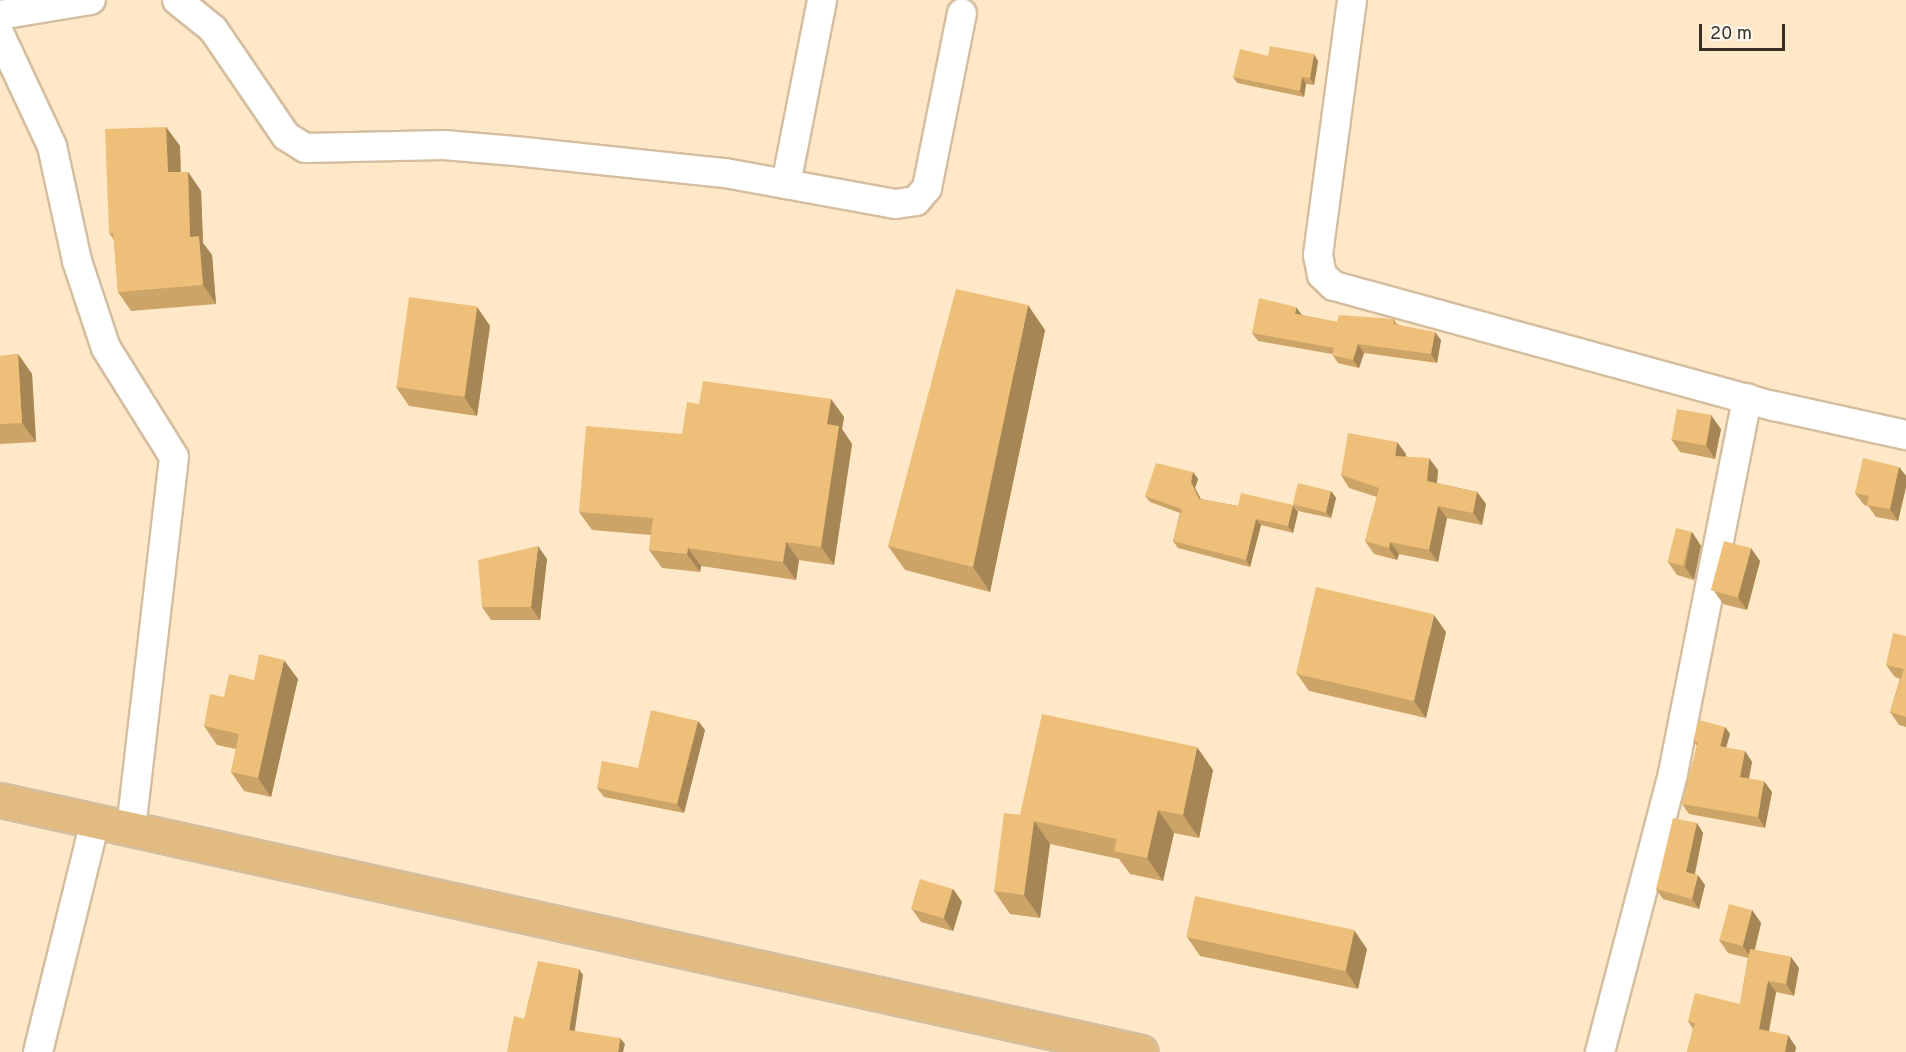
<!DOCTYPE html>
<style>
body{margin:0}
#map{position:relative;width:1906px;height:1052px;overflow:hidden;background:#ffe8c7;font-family:Overpass,sans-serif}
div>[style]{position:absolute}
.roads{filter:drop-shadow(2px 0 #d4be9f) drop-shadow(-2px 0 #d4be9f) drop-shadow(0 2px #d4be9f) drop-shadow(0 -2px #d4be9f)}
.minor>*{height:28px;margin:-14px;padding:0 14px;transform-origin:14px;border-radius:14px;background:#fff}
.trunk>*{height:33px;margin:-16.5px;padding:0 16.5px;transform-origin:16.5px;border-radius:16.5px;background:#e2bb80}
.wall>*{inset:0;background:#cda468}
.shaded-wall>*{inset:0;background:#a78655}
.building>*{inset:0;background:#eebf79;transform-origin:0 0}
span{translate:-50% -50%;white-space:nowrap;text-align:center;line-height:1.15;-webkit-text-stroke:4.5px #fdf8f1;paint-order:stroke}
.scale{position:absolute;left:1699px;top:24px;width:86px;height:27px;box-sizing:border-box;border:3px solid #382f23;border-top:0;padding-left:8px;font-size:18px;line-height:21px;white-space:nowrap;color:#382f23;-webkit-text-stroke:4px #fdf8f1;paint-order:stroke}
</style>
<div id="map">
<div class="roads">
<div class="minor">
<div style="left:177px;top:0;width:46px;rotate:38.9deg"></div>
<div style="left:213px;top:29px;width:130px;rotate:55.7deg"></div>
<div style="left:286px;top:136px;width:22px;rotate:32deg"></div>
<div style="left:305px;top:148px;width:139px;rotate:-1.2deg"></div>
<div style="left:444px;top:145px;width:71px;rotate:4.8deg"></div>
<div style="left:515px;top:151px;width:211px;rotate:6deg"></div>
<div style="left:725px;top:173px;width:173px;rotate:10.3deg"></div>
<div style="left:895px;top:204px;width:21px;rotate:-8deg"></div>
<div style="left:916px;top:201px;width:17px;rotate:-50deg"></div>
<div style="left:927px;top:188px;width:178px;rotate:-78.7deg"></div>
<div style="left:1352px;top:0;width:257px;rotate:97.6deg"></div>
<div style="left:1318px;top:255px;width:20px;rotate:79deg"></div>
<div style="left:1322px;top:275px;width:16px;rotate:43deg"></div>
<div style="left:1334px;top:286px;width:456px;rotate:15.3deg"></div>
<div style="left:1774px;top:406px;width:135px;rotate:12.4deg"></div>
<div style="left:0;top:15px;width:92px;rotate:-9.4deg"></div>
<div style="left:0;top:35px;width:123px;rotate:64.9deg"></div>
<div style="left:52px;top:146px;width:118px;rotate:77.7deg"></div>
<div style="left:77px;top:261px;width:92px;rotate:71.6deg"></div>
<div style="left:106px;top:348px;width:128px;rotate:58deg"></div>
<div style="left:174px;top:457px;width:374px;rotate:96.6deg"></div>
<div style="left:786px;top:184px;width:187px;rotate:-78.9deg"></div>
<div style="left:38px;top:1052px;width:238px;rotate:-76.1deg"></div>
<div style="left:1600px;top:1052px;width:288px;rotate:-75.3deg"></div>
<div style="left:1673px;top:773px;width:382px;rotate:-78.8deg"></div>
</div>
<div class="trunk">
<div style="left:0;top:800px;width:1168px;rotate:12.45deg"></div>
</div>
</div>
<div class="wall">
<div style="clip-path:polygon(1268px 56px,1318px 61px,1314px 85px,1306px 84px,1304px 97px,1237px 83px,1233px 77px)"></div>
<div style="clip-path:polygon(166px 127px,180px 146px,181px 172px,188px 172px,201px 191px,203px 243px,212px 255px,216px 304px,131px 311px,118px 292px,114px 240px,109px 233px)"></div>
<div style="clip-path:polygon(477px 307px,490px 326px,477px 416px,409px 406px,396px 387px)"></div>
<div style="clip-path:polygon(1302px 315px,1337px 322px,1394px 319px,1397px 324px,1441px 340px,1437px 363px,1364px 353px,1359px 368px,1338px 363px,1332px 354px,1258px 341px,1252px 333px)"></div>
<div style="clip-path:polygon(1045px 330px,990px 592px,905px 570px,888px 546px)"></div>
<div style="clip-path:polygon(18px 354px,32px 374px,36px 442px,0 444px,0 356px)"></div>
<div style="clip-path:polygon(831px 399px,844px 417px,842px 429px,852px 444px,834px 565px,799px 560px,796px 580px,701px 566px,700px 572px,662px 568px,649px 550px,651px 535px,592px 530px,579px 512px,682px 434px,699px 404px)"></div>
<div style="clip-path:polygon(1721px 429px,1715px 459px,1680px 452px,1671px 439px)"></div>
<div style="clip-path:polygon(1406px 454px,1406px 456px,1438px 470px,1437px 483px,1477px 492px,1486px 504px,1482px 525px,1447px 518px,1438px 562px,1399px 554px,1397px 560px,1374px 554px,1365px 541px,1377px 497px,1349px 488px,1341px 475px)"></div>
<div style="clip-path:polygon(1899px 467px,1906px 476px,1906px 487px,1898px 521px,1876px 517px,1868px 506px,1864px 505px,1855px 493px)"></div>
<div style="clip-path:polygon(1193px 472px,1198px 479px,1195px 488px,1201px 499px,1238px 506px,1293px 505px,1298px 512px,1293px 533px,1261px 525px,1250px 567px,1178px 548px,1173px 541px,1180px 513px,1150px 502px,1145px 496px)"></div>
<div style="clip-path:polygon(1331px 491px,1336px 498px,1331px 518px,1298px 511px,1293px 504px)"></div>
<div style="clip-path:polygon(1692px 532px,1701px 546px,1694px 580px,1677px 575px,1668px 562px)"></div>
<div style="clip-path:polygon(547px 559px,540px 620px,491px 620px,482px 607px)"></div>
<div style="clip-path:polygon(1760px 561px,1747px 610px,1723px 604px,1714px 591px)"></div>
<div style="clip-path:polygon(1446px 632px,1426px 718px,1309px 691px,1297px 674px)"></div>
<div style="clip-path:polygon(1906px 636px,1906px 727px,1899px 725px,1890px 712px,1900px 679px,1895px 677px,1886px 665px)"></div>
<div style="clip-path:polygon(298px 679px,271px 797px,244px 791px,231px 772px,236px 749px,217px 745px,204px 726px,224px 697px,254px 680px)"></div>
<div style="clip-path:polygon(698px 721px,705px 730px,684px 813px,604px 797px,597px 788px,638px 768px)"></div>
<div style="clip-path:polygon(1725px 727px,1730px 734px,1726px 748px,1745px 751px,1752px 762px,1749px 778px,1772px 792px,1765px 828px,1689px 814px,1682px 804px,1697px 746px,1693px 741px)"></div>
<div style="clip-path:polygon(1213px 770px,1199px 838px,1174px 833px,1163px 881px,1130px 874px,1119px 859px,1050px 844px,1040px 918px,1010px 914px,994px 891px,1020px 815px)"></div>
<div style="clip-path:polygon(1697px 823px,1703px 833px,1695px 874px,1705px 885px,1699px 909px,1663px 899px,1656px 889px)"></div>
<div style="clip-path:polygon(953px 889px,962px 902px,953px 931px,921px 922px,912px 909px)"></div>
<div style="clip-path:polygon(1752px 910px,1761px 923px,1755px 950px,1791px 957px,1799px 968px,1794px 996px,1776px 992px,1769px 1031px,1796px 1047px,1795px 1052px,1687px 1052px,1693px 1029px,1688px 1021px,1740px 1004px,1748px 958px,1728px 953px,1719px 940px)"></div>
<div style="clip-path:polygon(1187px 937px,1367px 949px,1358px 989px,1200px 956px)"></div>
</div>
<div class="shaded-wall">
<div style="clip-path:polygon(1314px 54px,1318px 61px,1314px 85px,1310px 78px)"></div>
<div style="clip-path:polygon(1302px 77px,1306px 84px,1304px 97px,1300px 91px)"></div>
<div style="clip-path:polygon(166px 127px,180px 146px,181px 192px,168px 172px)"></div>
<div style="clip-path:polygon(188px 172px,201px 191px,203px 243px,212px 255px,216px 304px,203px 285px,190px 237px)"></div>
<div style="clip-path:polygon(1028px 305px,1045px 330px,990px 592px,973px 567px)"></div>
<div style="clip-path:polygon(477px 307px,490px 326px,477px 416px,464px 397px)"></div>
<div style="clip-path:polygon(1296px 307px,1302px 315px,1295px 314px)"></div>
<div style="clip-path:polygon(1435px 332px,1441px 340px,1437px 363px,1431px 354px)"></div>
<div style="clip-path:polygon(1358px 344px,1364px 353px,1359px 368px,1353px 360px)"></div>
<div style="clip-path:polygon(18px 354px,32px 374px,36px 442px,22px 423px)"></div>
<div style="clip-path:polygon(831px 399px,844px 417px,842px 429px,852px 444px,834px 565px,821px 547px,827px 424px)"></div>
<div style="clip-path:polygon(1711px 415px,1721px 429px,1715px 459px,1706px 445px)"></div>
<div style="clip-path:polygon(1397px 442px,1406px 454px,1403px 468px,1395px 456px)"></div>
<div style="clip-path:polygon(1429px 458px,1438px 470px,1436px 494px,1427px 481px)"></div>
<div style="clip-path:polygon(1899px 467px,1906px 476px,1906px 487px,1898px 521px,1890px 509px)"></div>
<div style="clip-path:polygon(1193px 472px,1198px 479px,1195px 488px,1204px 506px,1199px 499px,1191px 482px)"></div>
<div style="clip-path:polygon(1331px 491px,1336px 498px,1331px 518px,1326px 512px)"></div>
<div style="clip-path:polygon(1477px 492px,1486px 504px,1482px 525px,1473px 513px)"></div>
<div style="clip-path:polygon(1293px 505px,1298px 512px,1293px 533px,1288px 526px)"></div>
<div style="clip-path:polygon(1438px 506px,1447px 518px,1438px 562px,1429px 550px)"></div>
<div style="clip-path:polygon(1256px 519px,1261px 525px,1250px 567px,1246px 560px)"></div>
<div style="clip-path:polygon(1692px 532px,1701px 546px,1694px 580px,1685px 567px)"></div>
<div style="clip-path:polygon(786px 542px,799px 560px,796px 580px,783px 562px)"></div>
<div style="clip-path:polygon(1390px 542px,1399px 554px,1397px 560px,1389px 548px)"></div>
<div style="clip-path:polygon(538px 546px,547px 559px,540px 620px,531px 607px)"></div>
<div style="clip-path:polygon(688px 548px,701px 566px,700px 572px,687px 554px)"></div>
<div style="clip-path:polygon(1751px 548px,1760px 561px,1747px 610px,1738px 597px)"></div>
<div style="clip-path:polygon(1434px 615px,1446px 632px,1426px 718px,1414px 701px)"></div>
<div style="clip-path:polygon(284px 660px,298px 679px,271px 797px,258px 778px)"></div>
<div style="clip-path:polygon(698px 721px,705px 730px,684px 813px,677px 804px)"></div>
<div style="clip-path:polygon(1725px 727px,1730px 734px,1724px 754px,1720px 748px)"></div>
<div style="clip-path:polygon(1197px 747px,1213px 770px,1199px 838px,1183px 815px)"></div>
<div style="clip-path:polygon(1745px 751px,1752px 762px,1747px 787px,1740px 777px)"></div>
<div style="clip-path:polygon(1764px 781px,1772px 792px,1765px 828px,1758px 817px)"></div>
<div style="clip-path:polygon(1158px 810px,1174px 833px,1163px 881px,1147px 858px)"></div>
<div style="clip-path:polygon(1034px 821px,1050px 844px,1040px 918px,1024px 895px)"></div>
<div style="clip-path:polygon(1697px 823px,1703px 833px,1693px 882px,1686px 872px)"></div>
<div style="clip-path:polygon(1698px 875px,1705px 885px,1699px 909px,1692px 899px)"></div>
<div style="clip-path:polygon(953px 889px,962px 902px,953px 931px,944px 918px)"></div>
<div style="clip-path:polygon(1752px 910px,1761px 923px,1752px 959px,1743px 946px)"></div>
<div style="clip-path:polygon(1354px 930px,1367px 949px,1358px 989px,1345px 970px)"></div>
<div style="clip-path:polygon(1791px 957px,1799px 968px,1794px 996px,1786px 984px)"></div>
<div style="clip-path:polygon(579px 969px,583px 975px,574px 1036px,569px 1030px)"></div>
<div style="clip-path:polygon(1768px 981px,1776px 992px,1767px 1041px,1759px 1029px)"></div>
<div style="clip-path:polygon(1788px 1035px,1796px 1047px,1795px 1052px,1785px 1052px)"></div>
<div style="clip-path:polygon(620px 1038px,625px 1044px,623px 1052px,618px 1052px)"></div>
</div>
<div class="building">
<div style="clip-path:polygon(1270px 46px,1314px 54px,1310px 78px,1302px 77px,1300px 91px,1233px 77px,1240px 49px,1268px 56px)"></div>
<div style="clip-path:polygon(166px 127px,168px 172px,188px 172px,190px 237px,199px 236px,203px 285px,118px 292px,113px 233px,109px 233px,105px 129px)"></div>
<div style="clip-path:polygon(956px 289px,1028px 305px,973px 567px,888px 546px)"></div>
<div style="left:409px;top:297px;width:69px;height:91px;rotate:8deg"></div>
<div style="clip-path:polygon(1259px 298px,1296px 307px,1295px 314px,1337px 322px,1339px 315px,1394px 319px,1393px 324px,1435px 332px,1431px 354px,1358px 344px,1353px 360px,1332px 355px,1334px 348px,1252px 333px)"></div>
<div style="clip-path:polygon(18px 354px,22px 423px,0 424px,0 356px)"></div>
<div style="clip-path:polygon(703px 381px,831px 399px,827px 424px,839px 426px,821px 547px,786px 542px,783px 562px,688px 548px,687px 554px,649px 550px,653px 518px,579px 512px,586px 426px,682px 434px,687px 402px,699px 404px)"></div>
<div style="left:1677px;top:409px;width:35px;height:31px;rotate:10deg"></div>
<div style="clip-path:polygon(1348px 433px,1397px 442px,1395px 456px,1429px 458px,1427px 481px,1477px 492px,1473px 513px,1438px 506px,1429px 550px,1390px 542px,1389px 548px,1365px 541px,1379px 488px,1341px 475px)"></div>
<div style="clip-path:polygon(1863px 458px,1899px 467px,1890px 509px,1867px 505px,1869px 496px,1855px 493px)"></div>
<div style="clip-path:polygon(1156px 463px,1193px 472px,1191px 482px,1199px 499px,1238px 506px,1241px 493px,1293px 505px,1288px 526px,1256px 519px,1246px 560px,1173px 541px,1182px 509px,1145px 496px)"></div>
<div style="left:1298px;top:483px;width:34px;height:22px;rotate:14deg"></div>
<div style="left:1676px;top:528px;width:16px;height:35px;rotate:14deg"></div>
<div style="left:1724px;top:541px;width:28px;height:51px;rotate:15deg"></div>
<div style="clip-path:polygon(538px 546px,531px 607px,482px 607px,478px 560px)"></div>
<div style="left:1316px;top:587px;width:121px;height:89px;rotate:13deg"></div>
<div style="clip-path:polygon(1893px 633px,1906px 636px,1906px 717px,1890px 712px,1904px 669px,1886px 665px)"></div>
<div style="clip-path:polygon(259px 654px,284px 660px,258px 778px,231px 772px,239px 734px,204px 726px,210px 694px,224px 697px,229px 674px,254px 680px)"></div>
<div style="clip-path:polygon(651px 710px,698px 721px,677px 804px,597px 788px,602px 761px,638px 768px)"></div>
<div style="clip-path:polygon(1042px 714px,1197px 747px,1183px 815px,1158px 810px,1147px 858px,1114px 851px,1117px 839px,1034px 821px,1024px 895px,994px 891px,1004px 813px,1020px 815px)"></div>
<div style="left:1699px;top:720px;width:27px;height:22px;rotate:15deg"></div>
<div style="clip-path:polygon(1698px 742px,1745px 751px,1740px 777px,1764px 781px,1758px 817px,1682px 804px)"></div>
<div style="clip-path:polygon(1673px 818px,1697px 823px,1686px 872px,1698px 875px,1692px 899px,1656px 889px)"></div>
<div style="left:920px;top:879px;width:34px;height:31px;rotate:17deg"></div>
<div style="left:1195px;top:896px;width:163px;height:42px;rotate:12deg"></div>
<div style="left:1729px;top:904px;width:24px;height:37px;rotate:15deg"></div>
<div style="clip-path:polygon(1750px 949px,1791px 957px,1786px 984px,1768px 981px,1759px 1029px,1788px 1035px,1785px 1052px,1687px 1052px,1695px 1023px,1688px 1021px,1695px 993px,1740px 1004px)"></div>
<div style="clip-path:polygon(538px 961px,579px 969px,569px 1030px,620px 1038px,618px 1052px,507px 1052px,514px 1016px,524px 1019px)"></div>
</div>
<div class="scale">20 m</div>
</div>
